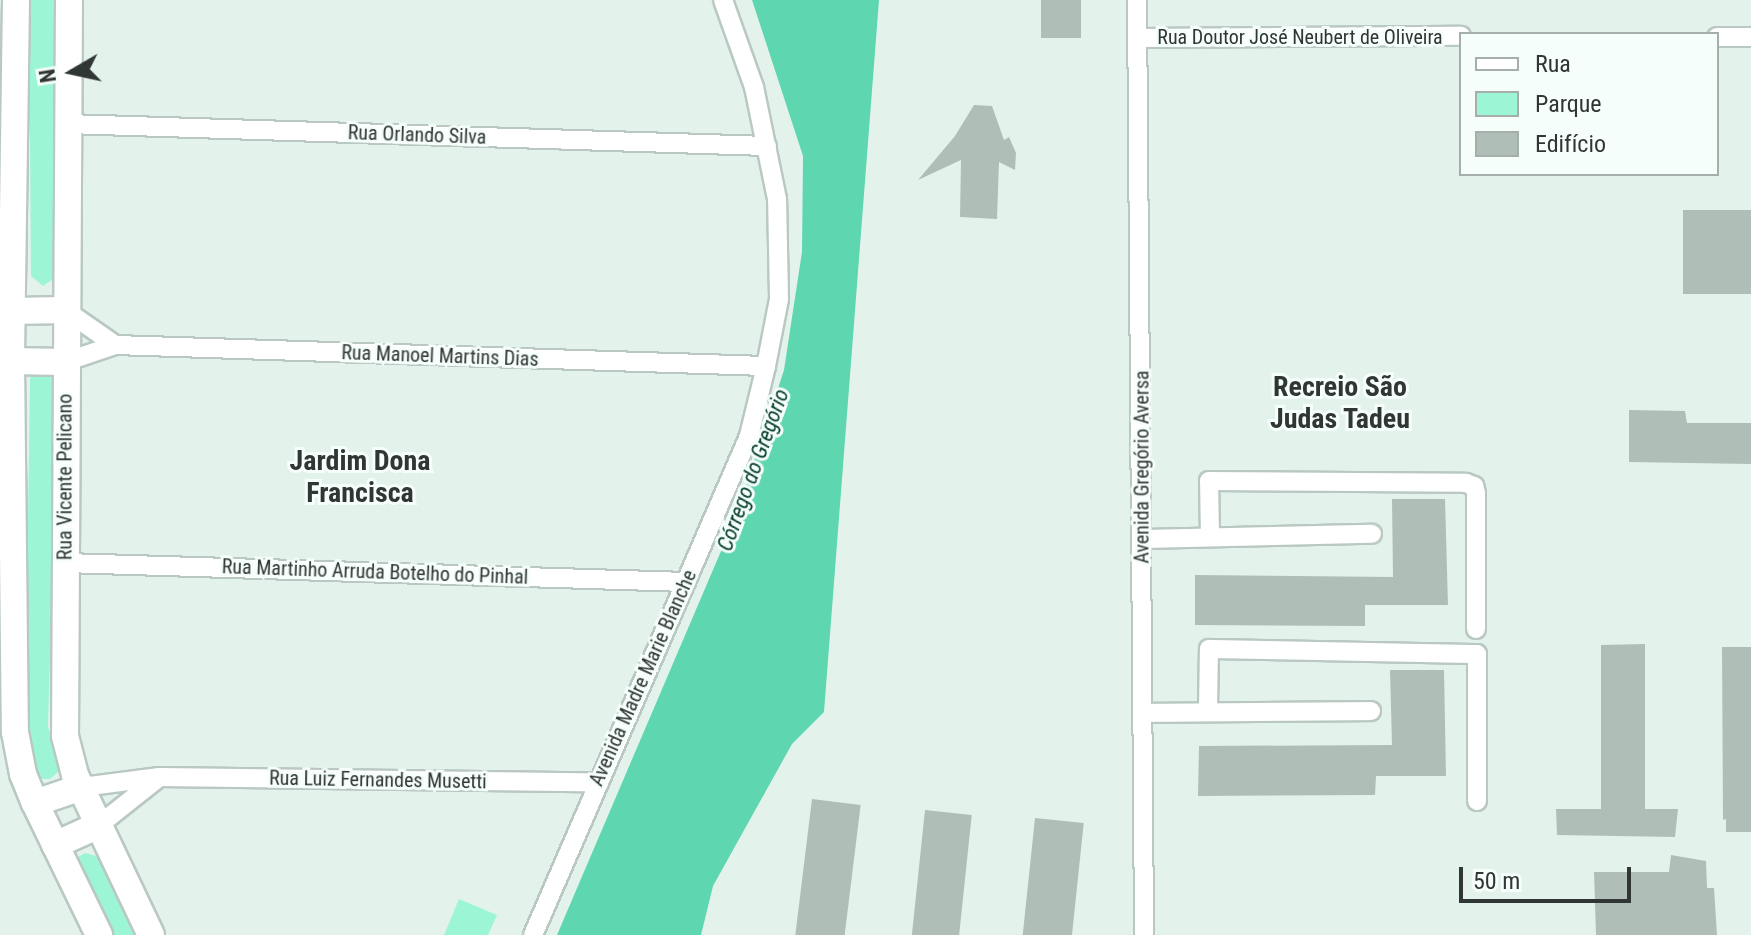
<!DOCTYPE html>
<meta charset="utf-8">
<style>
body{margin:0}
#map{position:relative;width:1751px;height:935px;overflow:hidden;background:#e3f3ec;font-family:"Roboto Condensed",sans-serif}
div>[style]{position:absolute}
.green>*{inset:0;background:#9cf6d6}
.forest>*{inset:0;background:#5ed6b0}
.stream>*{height:7px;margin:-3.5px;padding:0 3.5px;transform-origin:3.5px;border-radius:3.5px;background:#5ed7b0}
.building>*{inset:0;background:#afbfb8;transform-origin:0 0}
.roads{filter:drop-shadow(2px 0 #b9c8c2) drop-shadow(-2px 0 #b9c8c2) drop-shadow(0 2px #b9c8c2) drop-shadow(0 -2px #b9c8c2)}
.street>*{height:18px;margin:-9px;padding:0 9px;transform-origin:9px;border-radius:9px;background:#fff}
.secondary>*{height:26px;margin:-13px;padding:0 13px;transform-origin:13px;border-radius:13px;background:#fff}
span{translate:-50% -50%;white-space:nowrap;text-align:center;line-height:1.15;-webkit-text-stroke:6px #f5fefa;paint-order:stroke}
.street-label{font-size:20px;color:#303633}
.water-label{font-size:22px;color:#094030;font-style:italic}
.district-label{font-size:28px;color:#303633;font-weight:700}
.legend{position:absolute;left:1459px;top:32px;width:260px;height:144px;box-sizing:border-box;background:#f5fefa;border:2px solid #a6aeaa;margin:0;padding:10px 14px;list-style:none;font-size:24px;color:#303633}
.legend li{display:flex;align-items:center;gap:16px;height:40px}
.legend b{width:40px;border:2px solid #a6aeaa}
.north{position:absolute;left:32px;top:32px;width:80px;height:80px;-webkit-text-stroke:6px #f5fefa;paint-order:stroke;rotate:261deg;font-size:22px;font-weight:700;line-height:32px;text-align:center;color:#303633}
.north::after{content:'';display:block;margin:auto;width:28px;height:36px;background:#303633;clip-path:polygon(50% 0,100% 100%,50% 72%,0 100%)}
.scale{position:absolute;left:1459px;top:867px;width:172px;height:36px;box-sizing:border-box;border:4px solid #303633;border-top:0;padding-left:10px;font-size:24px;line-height:28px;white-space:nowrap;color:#303633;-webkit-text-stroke:6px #f5fefa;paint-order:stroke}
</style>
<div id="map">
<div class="green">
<div style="clip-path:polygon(29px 0,55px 0,58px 276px,43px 286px,31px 276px)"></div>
<div style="clip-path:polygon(45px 368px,57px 376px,58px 384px,48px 727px,63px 768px,50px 779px,42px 779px,33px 768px,25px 732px,30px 379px,32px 373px)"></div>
<div style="clip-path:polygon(85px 853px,100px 857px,137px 935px,109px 935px,77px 866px,78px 857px)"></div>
<div style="clip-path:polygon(459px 899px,497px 915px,488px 935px,444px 935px)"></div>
</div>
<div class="forest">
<div style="clip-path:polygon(752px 0,879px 0,824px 712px,792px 744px,713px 886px,701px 935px,557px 935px,736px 516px,784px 370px,802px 252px,803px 156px)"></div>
</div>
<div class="stream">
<div style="left:605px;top:935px;width:135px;rotate:-68.7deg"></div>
<div style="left:654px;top:809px;width:563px;rotate:-70.6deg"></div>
<div style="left:841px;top:278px;width:278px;rotate:-89.2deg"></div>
</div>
<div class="building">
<div style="left:1041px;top:0;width:40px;height:38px"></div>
<div style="clip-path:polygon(974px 105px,992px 106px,1004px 140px,1009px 137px,1016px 153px,1015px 170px,999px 162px,997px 219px,960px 217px,961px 160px,918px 180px,955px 136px)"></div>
<div style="left:1751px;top:210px;width:84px;height:68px;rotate:90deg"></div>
<div style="clip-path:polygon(1629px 410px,1685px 411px,1687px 423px,1751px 423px,1751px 464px,1629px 462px)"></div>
<div style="clip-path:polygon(1392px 499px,1445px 499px,1448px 605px,1365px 605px,1365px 626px,1195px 625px,1195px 575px,1393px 577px)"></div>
<div style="clip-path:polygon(1645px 644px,1645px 809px,1678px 809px,1675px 837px,1557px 835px,1556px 809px,1601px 809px,1601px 645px)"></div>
<div style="clip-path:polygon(1722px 647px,1751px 647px,1751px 832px,1726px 832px,1726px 819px,1723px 820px)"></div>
<div style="clip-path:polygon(1390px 670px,1444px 670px,1446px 776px,1376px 776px,1375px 795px,1198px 796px,1199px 746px,1392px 745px)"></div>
<div style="left:812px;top:799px;width:49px;height:137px;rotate:7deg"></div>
<div style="left:925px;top:810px;width:47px;height:126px;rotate:6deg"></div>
<div style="left:1035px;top:818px;width:49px;height:118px;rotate:6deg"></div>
<div style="clip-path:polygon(1671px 855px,1706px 861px,1707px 888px,1714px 888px,1717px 935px,1596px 935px,1594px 872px,1669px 872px)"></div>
</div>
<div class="roads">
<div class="street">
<div style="left:1137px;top:0;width:935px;rotate:89.57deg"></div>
<div style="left:1717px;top:37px;width:34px"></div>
<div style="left:1138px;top:38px;width:323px;rotate:-0.4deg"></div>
<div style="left:67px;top:124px;width:700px;rotate:1.8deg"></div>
<div style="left:65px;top:310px;width:61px;rotate:35deg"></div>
<div style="left:65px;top:362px;width:53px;rotate:-18.8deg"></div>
<div style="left:115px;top:345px;width:651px;rotate:1.85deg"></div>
<div style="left:1210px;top:536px;width:55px;rotate:-91deg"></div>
<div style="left:1209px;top:481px;width:257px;rotate:0.4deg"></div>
<div style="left:1466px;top:483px;width:9px;rotate:21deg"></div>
<div style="left:1474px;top:486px;width:7px;rotate:74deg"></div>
<div style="left:1476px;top:493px;width:136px;rotate:90deg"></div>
<div style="left:1143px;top:539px;width:229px;rotate:-1.3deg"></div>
<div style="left:65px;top:563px;width:621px;rotate:1.75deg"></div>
<div style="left:1208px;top:710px;width:61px;rotate:-89.1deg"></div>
<div style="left:1209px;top:649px;width:268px;rotate:1.1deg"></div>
<div style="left:1477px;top:654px;width:147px;rotate:90deg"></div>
<div style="left:1143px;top:713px;width:228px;rotate:-0.5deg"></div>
<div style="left:82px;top:787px;width:78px;rotate:-7.4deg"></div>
<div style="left:159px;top:777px;width:438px;rotate:0.7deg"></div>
<div style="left:99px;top:825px;width:74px;rotate:-38.4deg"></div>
<div style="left:533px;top:935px;width:544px;rotate:-66.59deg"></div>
<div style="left:749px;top:436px;width:72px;rotate:-76.3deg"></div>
<div style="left:766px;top:366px;width:68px;rotate:-79deg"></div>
<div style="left:779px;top:299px;width:100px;rotate:-91.1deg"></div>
<div style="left:777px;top:199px;width:114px;rotate:-101.6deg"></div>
<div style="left:754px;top:87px;width:92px;rotate:-109.6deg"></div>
</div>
<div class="secondary">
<div style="left:16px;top:0;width:361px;rotate:90.8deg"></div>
<div style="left:11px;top:361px;width:371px;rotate:89.4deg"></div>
<div style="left:15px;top:732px;width:43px;rotate:79.2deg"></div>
<div style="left:23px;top:774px;width:31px;rotate:68deg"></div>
<div style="left:35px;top:803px;width:147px;rotate:64.1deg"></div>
<div style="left:69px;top:0;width:736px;rotate:90.31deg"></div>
<div style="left:65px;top:736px;width:40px;rotate:75.6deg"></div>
<div style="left:75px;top:775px;width:177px;rotate:64.6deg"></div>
<div style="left:12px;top:311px;width:53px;rotate:-1.1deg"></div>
<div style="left:11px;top:361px;width:54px;rotate:1.1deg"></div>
<div style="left:35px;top:803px;width:50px;rotate:-18.8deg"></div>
<div style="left:55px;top:845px;width:48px;rotate:-24.4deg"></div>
</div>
</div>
<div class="street-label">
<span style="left:1300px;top:37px">Rua Doutor José Neubert de Oliveira</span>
<span style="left:417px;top:135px;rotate:2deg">Rua Orlando Silva</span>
<span style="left:440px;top:356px;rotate:2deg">Rua Manoel Martins Dias</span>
<span style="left:1142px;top:467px;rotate:-90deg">Avenida Gregório Aversa</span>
<span style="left:65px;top:477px;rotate:-90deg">Rua Vicente Pelicano</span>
<span style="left:375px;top:572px;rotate:2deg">Rua Martinho Arruda Botelho do Pinhal</span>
<span style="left:643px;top:678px;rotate:-66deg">Avenida Madre Marie Blanche</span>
<span style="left:378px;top:780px;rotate:1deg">Rua Luiz Fernandes Musetti</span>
</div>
<div class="water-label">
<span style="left:753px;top:470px;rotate:-70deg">Córrego do Gregório</span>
</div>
<div class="district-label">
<span style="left:1340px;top:403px">Recreio São<br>Judas Tadeu</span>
<span style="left:360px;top:477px">Jardim Dona<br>Francisca</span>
</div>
<ul class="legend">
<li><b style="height:10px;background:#fff"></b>Rua</li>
<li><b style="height:22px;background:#9cf6d6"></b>Parque</li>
<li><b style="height:22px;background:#afbfb8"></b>Edifício</li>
</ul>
<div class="north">N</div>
<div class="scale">50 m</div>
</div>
